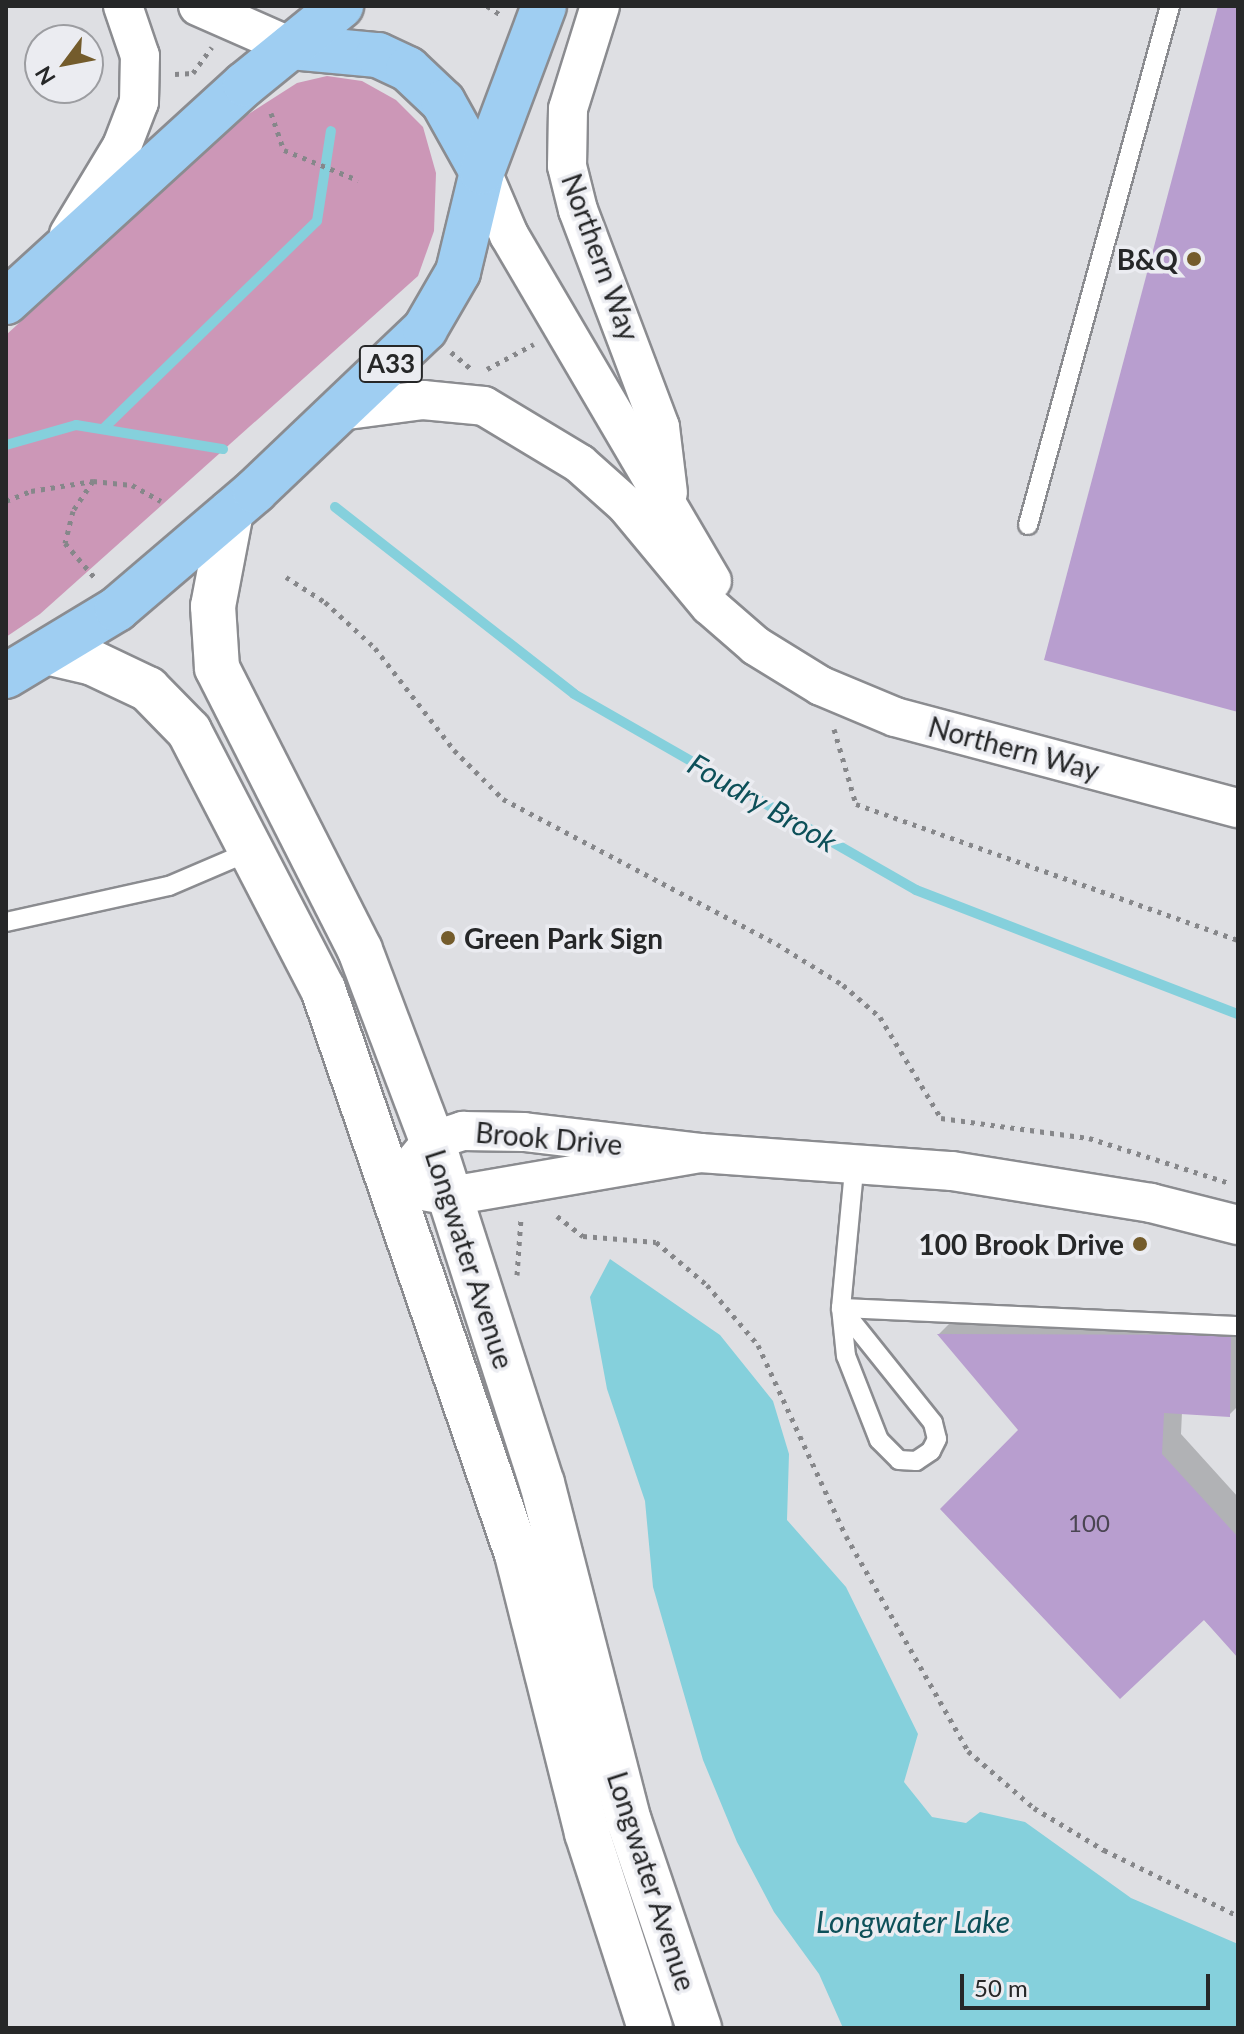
<!DOCTYPE html>
<style>
body{margin:0}
#map{position:relative;width:1244px;height:2034px;overflow:hidden;background:#dedfe3;font-family:Lato,sans-serif}
div>[style]{position:absolute}
.forest>*{inset:0;background:#cc97b7}
.water>*{inset:0;background:#85d0dc}
.shadow>*{inset:0;background:#0003}
.stream>*{height:10px;margin:-5px;padding:0 5px;transform-origin:5px;border-radius:5px;background:#85d0dc}
.building>*{inset:0;background:#b89ecf}
.path>*{height:5px;margin-top:-2.5px;transform-origin:0;background:repeating-linear-gradient(90deg,#86878a 0 4px,transparent 0 10px)}
.roads{filter:drop-shadow(2px 0 #8b8c90) drop-shadow(-2px 0 #8b8c90) drop-shadow(0 2px #8b8c90) drop-shadow(0 -2px #8b8c90)}
.lane>*{height:18px;margin:-9px;padding:0 9px;transform-origin:9px;border-radius:9px;background:#fff}
.street>*{height:38px;margin:-19px;padding:0 19px;transform-origin:19px;border-radius:19px;background:#fff}
.secondary>*{height:44px;margin:-22px;padding:0 22px;transform-origin:22px;border-radius:22px;background:#fff}
.highway>*{height:44px;margin:-22px;padding:0 22px;transform-origin:22px;border-radius:22px;background:#9fcef2}
.dots>*{width:22px;height:22px;translate:-50% -50%;box-sizing:border-box;border:4px solid #ebecf1;border-radius:50%}
span{translate:-50% -50%;white-space:nowrap;text-align:center;line-height:1.15;-webkit-text-stroke:7px #ebecf1;paint-order:stroke}
.number-label{font-size:24px;color:#4a4552}
.number-label span{-webkit-text-stroke-width:0}
.shield-label span{padding:2px 6px;background:#ebecf1;border:2px solid;border-radius:6px;-webkit-text-stroke-width:0}
.shield-label{font-size:26px;color:#262728;font-weight:700}
.street-label{font-size:28px;color:#262728}
.poi-label{font-size:28px;color:#262728;font-weight:700}
.right{translate:-100% -50%;text-align:right}
.left{translate:0 -50%;text-align:left}
.water-label{font-size:30px;color:#0d5059;font-style:italic}
.frame{position:absolute;inset:0;border:8px solid #262728;pointer-events:none}
.north{position:absolute;left:24px;top:24px;width:80px;height:80px;box-sizing:border-box;background:#ebecf1;border:2px solid #9c9da1;border-radius:50%;rotate:238deg;font-size:22px;font-weight:700;line-height:32px;text-align:center;color:#262728}
.north::after{content:'';display:block;margin:auto;width:28px;height:36px;background:#745c2c;clip-path:polygon(50% 0,100% 100%,50% 72%,0 100%)}
.scale{position:absolute;left:960px;top:1974px;width:250px;height:36px;box-sizing:border-box;border:4px solid #262728;border-top:0;padding-left:10px;font-size:24px;line-height:28px;white-space:nowrap;color:#262728;-webkit-text-stroke:6px #ebecf1;paint-order:stroke}
</style>
<div id="map">
<div class="forest">
<div style="clip-path:polygon(327px 76px,362px 81px,396px 100px,423px 127px,436px 173px,434px 231px,418px 276px,40px 614px,6px 637px,6px 335px,244px 117px,297px 83px)"></div>
</div>
<div class="water">
<div style="clip-path:polygon(610px 1259px,720px 1335px,773px 1401px,789px 1454px,787px 1520px,846px 1587px,918px 1734px,904px 1782px,932px 1817px,966px 1823px,980px 1812px,1025px 1822px,1131px 1898px,1238px 1944px,1238px 2028px,843px 2028px,819px 1974px,774px 1912px,737px 1842px,703px 1760px,653px 1587px,645px 1501px,607px 1389px,590px 1297px)"></div>
</div>
<div class="shadow">
<div style="clip-path:polygon(958px 1315px,1238px 1316px,1238px 1406px,1229px 1415px,1182px 1412px,1181px 1434px,1238px 1497px,1238px 1655px,1021px 1430px,939px 1334px)"></div>
</div>
<div class="stream">
<div style="left:103px;top:429px;width:298px;rotate:-44.2deg"></div>
<div style="left:317px;top:221px;width:91px;rotate:-81.2deg"></div>
<div style="left:6px;top:445px;width:73px;rotate:-15.9deg"></div>
<div style="left:76px;top:425px;width:149px;rotate:9.3deg"></div>
<div style="left:335px;top:507px;width:303px;rotate:38deg"></div>
<div style="left:574px;top:694px;width:394px;rotate:29.8deg"></div>
<div style="left:916px;top:890px;width:345px;rotate:21.1deg"></div>
</div>
<div class="building">
<div style="clip-path:polygon(1218px 6px,1238px 6px,1238px 712px,1044px 660px)"></div>
<div style="clip-path:polygon(937px 1334px,1231px 1335px,1230px 1417px,1164px 1413px,1162px 1454px,1238px 1537px,1238px 1658px,1204px 1620px,1120px 1699px,940px 1509px,1018px 1430px)"></div>
</div>
<div class="path">
<div style="left:487px;top:6px;width:17px;rotate:33deg"></div>
<div style="left:175px;top:74px;width:18px;rotate:-3deg"></div>
<div style="left:193px;top:73px;width:32px;rotate:-54deg"></div>
<div style="left:271px;top:113px;width:39px;rotate:71deg"></div>
<div style="left:284px;top:150px;width:80px;rotate:22.1deg"></div>
<div style="left:451px;top:352px;width:26px;rotate:40deg"></div>
<div style="left:487px;top:369px;width:53px;rotate:-28deg"></div>
<div style="left:93px;top:481px;width:36px;rotate:124deg"></div>
<div style="left:73px;top:511px;width:33px;rotate:104deg"></div>
<div style="left:65px;top:543px;width:46px;rotate:49.4deg"></div>
<div style="left:6px;top:501px;width:27px;rotate:-22deg"></div>
<div style="left:31px;top:491px;width:63px;rotate:-9.2deg"></div>
<div style="left:93px;top:481px;width:39px;rotate:6deg"></div>
<div style="left:132px;top:485px;width:33px;rotate:29deg"></div>
<div style="left:286px;top:577px;width:46px;rotate:32.7deg"></div>
<div style="left:325px;top:602px;width:68px;rotate:42.6deg"></div>
<div style="left:375px;top:648px;width:129px;rotate:52.2deg"></div>
<div style="left:454px;top:750px;width:69px;rotate:45deg"></div>
<div style="left:503px;top:799px;width:310px;rotate:27.9deg"></div>
<div style="left:777px;top:944px;width:78px;rotate:31.8deg"></div>
<div style="left:843px;top:985px;width:49px;rotate:40.9deg"></div>
<div style="left:880px;top:1017px;width:118px;rotate:58.9deg"></div>
<div style="left:941px;top:1118px;width:149px;rotate:7.7deg"></div>
<div style="left:1089px;top:1138px;width:147px;rotate:17.8deg"></div>
<div style="left:834px;top:729px;width:78px;rotate:73.7deg"></div>
<div style="left:856px;top:804px;width:405px;rotate:19.6deg"></div>
<div style="left:557px;top:1216px;width:33px;rotate:38deg"></div>
<div style="left:583px;top:1236px;width:73px;rotate:4.7deg"></div>
<div style="left:656px;top:1242px;width:67px;rotate:40.1deg"></div>
<div style="left:707px;top:1285px;width:79px;rotate:49.6deg"></div>
<div style="left:758px;top:1345px;width:210px;rotate:65.3deg"></div>
<div style="left:846px;top:1536px;width:247px;rotate:60.4deg"></div>
<div style="left:968px;top:1751px;width:87px;rotate:40.8deg"></div>
<div style="left:1034px;top:1808px;width:82px;rotate:31deg"></div>
<div style="left:1104px;top:1850px;width:149px;rotate:26.2deg"></div>
<div style="left:517px;top:1275px;width:57px;rotate:-86deg"></div>
</div>
<div class="roads">
<div class="lane">
<div style="left:1028px;top:525px;width:538px;rotate:-74.7deg"></div>
<div style="left:6px;top:922px;width:167px;rotate:-12.5deg"></div>
<div style="left:169px;top:886px;width:89px;rotate:-23.1deg"></div>
<div style="left:841px;top:1308px;width:147px;rotate:51.3deg"></div>
<div style="left:933px;top:1423px;width:16px;rotate:76deg"></div>
<div style="left:937px;top:1439px;width:13px;rotate:117deg"></div>
<div style="left:931px;top:1451px;width:18px;rotate:146deg"></div>
<div style="left:916px;top:1461px;width:17px;rotate:-177deg"></div>
<div style="left:899px;top:1460px;width:28px;rotate:-135deg"></div>
<div style="left:879px;top:1440px;width:90px;rotate:-111.4deg"></div>
<div style="left:846px;top:1356px;width:48px;rotate:-95.9deg"></div>
<div style="left:841px;top:1308px;width:148px;rotate:-84.6deg"></div>
<div style="left:841px;top:1308px;width:397px;rotate:2.6deg"></div>
</div>
<div class="street">
<div style="left:198px;top:6px;width:102px;rotate:23.8deg"></div>
<div style="left:600px;top:6px;width:108px;rotate:107.3deg"></div>
<div style="left:568px;top:109px;width:57px;rotate:91deg"></div>
<div style="left:567px;top:166px;width:45px;rotate:76deg"></div>
<div style="left:578px;top:210px;width:232px;rotate:69.3deg"></div>
<div style="left:660px;top:427px;width:66px;rotate:83.1deg"></div>
<div style="left:482px;top:172px;width:69px;rotate:66.8deg"></div>
<div style="left:509px;top:235px;width:401px;rotate:59.6deg"></div>
<div style="left:69px;top:234px;width:103px;rotate:-58.9deg"></div>
<div style="left:122px;top:146px;width:47px;rotate:-68.9deg"></div>
<div style="left:139px;top:102px;width:46px;rotate:-88.8deg"></div>
<div style="left:140px;top:56px;width:53px;rotate:-108.8deg"></div>
<div style="left:340px;top:411px;width:84px;rotate:-7.5deg"></div>
<div style="left:423px;top:400px;width:61px;rotate:5.6deg"></div>
<div style="left:484px;top:406px;width:112px;rotate:31.1deg"></div>
<div style="left:580px;top:464px;width:62px;rotate:41.7deg"></div>
<div style="left:626px;top:505px;width:131px;rotate:50.3deg"></div>
<div style="left:710px;top:606px;width:61px;rotate:41deg"></div>
<div style="left:756px;top:646px;width:76px;rotate:31.6deg"></div>
<div style="left:821px;top:686px;width:80px;rotate:22.7deg"></div>
<div style="left:895px;top:717px;width:355px;rotate:14.9deg"></div>
<div style="left:700px;top:1153px;width:253px;rotate:170.2deg"></div>
<div style="left:451px;top:1196px;width:57px;rotate:-169.9deg"></div>
<div style="left:395px;top:1186px;width:58px;rotate:-50.6deg"></div>
<div style="left:432px;top:1141px;width:33px;rotate:-18deg"></div>
<div style="left:463px;top:1131px;width:61px;rotate:0.9deg"></div>
<div style="left:524px;top:1132px;width:177px;rotate:6.8deg"></div>
<div style="left:700px;top:1153px;width:253px;rotate:4.1deg"></div>
<div style="left:952px;top:1171px;width:202px;rotate:9.1deg"></div>
<div style="left:1151px;top:1203px;width:90px;rotate:14.2deg"></div>
</div>
<div class="secondary">
<div style="left:231px;top:512px;width:96px;rotate:100.8deg"></div>
<div style="left:213px;top:606px;width:62px;rotate:86.3deg"></div>
<div style="left:217px;top:668px;width:316px;rotate:63.1deg"></div>
<div style="left:360px;top:950px;width:204px;rotate:69.3deg"></div>
<div style="left:432px;top:1141px;width:359px;rotate:72.2deg"></div>
<div style="left:542px;top:1483px;width:349px;rotate:75.6deg"></div>
<div style="left:629px;top:1821px;width:219px;rotate:71.3deg"></div>
<div style="left:51px;top:653px;width:43px;rotate:13.4deg"></div>
<div style="left:93px;top:663px;width:61px;rotate:25.3deg"></div>
<div style="left:148px;top:689px;width:59px;rotate:45.7deg"></div>
<div style="left:189px;top:731px;width:291px;rotate:62.6deg"></div>
<div style="left:323px;top:989px;width:597px;rotate:71.05deg"></div>
<div style="left:517px;top:1554px;width:288px;rotate:75.9deg"></div>
<div style="left:587px;top:1833px;width:205px;rotate:72.1deg"></div>
</div>
<div class="highway">
<div style="left:291px;top:47px;width:87px;rotate:5.3deg"></div>
<div style="left:378px;top:55px;width:33px;rotate:25deg"></div>
<div style="left:408px;top:69px;width:48px;rotate:43.3deg"></div>
<div style="left:443px;top:102px;width:80px;rotate:60.9deg"></div>
<div style="left:6px;top:302px;width:323px;rotate:-42.4deg"></div>
<div style="left:245px;top:84px;width:124px;rotate:-39.1deg"></div>
<div style="left:6px;top:676px;width:130px;rotate:-31.1deg"></div>
<div style="left:117px;top:609px;width:182px;rotate:-40.5deg"></div>
<div style="left:255px;top:491px;width:235px;rotate:-43.6deg"></div>
<div style="left:425px;top:329px;width:66px;rotate:-59.9deg"></div>
<div style="left:458px;top:272px;width:103px;rotate:-76.5deg"></div>
<div style="left:482px;top:172px;width:177px;rotate:-69.5deg"></div>
</div>
</div>
<div class="dots">
<div style="left:1194px;top:259px;background:#745c2c"></div>
<div style="left:448px;top:938px;background:#745c2c"></div>
<div style="left:1140px;top:1244px;background:#745c2c"></div>
</div>
<div class="number-label">
<span style="left:1089px;top:1523px">100</span>
</div>
<div class="shield-label">
<span style="left:391px;top:364px">A33</span>
</div>
<div class="street-label">
<span style="left:601px;top:257px;rotate:70deg">Northern Way</span>
<span style="left:1014px;top:748px;rotate:15deg">Northern Way</span>
<span style="left:549px;top:1138px;rotate:5deg">Brook Drive</span>
<span style="left:470px;top:1259px;rotate:72deg">Longwater Avenue</span>
<span style="left:652px;top:1881px;rotate:72deg">Longwater Avenue</span>
</div>
<div class="poi-label">
<span class="right" style="left:1178px;top:259px">B&amp;Q</span>
<span class="left" style="left:464px;top:938px">Green Park Sign</span>
<span class="right" style="left:1124px;top:1244px">100 Brook Drive</span>
</div>
<div class="water-label">
<span style="left:763px;top:802px;rotate:30deg">Foudry Brook</span>
<span style="left:913px;top:1921px">Longwater Lake</span>
</div>
<div class="frame"></div>
<div class="north">N</div>
<div class="scale">50 m</div>
</div>
